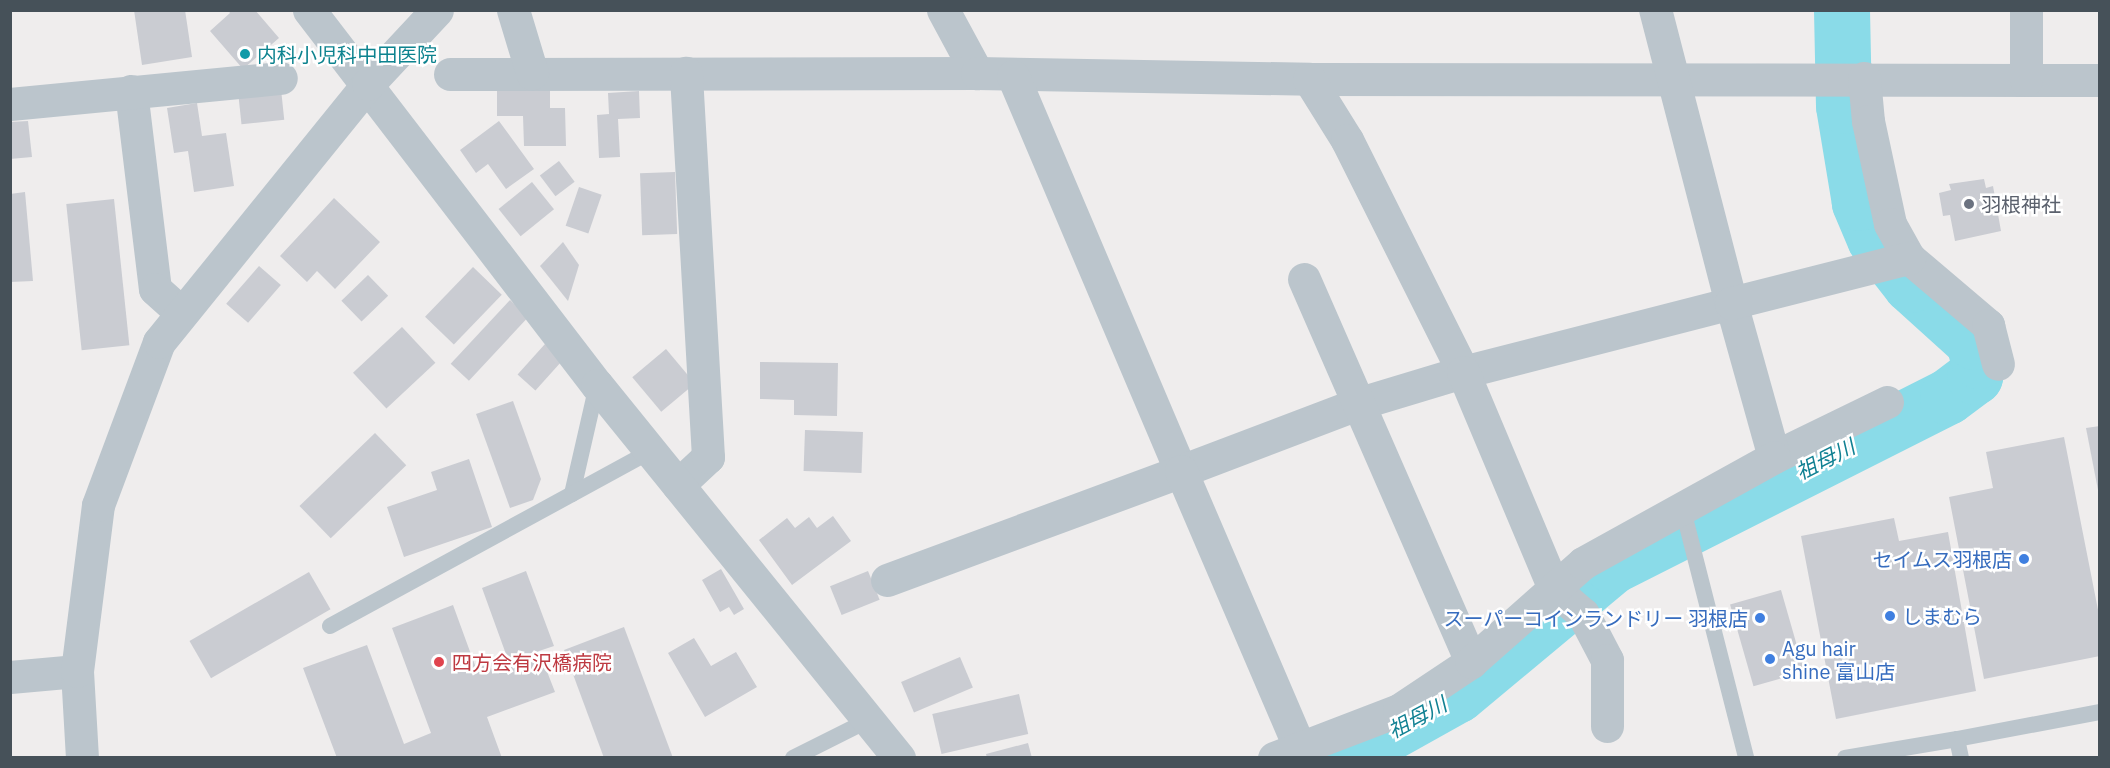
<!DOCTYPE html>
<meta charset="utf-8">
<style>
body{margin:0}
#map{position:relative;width:2110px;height:768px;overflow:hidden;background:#efeded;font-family:"IBM Plex Sans","Noto Sans JP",sans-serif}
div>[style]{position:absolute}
.river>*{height:56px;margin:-28px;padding:0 28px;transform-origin:28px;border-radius:28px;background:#8adbe8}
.building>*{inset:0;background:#caccd2;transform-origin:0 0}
.service>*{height:16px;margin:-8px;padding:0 8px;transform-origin:8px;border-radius:8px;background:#bbc5cc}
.minor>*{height:33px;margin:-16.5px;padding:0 16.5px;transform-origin:16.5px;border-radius:16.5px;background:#bbc5cc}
.tertiary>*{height:33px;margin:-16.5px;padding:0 16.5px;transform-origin:16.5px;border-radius:16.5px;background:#bbc5cc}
.dots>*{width:16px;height:16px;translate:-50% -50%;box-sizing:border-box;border:3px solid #fff;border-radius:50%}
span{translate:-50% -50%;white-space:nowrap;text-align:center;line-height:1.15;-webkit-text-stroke:5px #fff;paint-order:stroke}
.culture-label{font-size:20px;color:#0d838f}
.left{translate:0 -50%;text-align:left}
.worship-label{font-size:20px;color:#5b616d}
.shop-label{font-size:20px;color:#366cbe}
.right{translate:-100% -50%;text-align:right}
.health-label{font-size:20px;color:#be3a42}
.water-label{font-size:21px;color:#118193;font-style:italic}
.frame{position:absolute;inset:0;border:12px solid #465159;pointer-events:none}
</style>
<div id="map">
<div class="river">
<div style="left:1328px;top:758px;width:62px;rotate:-21.6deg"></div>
<div style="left:1386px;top:735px;width:82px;rotate:-29.1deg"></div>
<div style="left:1458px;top:695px;width:202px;rotate:-39.8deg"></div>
<div style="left:1613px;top:566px;width:375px;rotate:-26.8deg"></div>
<div style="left:1948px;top:397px;width:34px;rotate:-37deg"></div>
<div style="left:1975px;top:377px;width:16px;rotate:-76deg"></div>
<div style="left:1979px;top:361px;width:20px;rotate:-105deg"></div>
<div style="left:1974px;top:342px;width:85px;rotate:-137.9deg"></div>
<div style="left:1911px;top:285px;width:58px;rotate:-128deg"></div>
<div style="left:1875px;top:239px;width:39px;rotate:-113deg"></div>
<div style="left:1860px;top:203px;width:98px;rotate:-99.4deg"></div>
<div style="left:1844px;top:106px;width:96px;rotate:-91.2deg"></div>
</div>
<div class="building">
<div style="clip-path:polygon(134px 10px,185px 10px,192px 57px,142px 65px)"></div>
<div style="clip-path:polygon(228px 10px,255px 10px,279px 38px,243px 69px,210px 31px,230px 13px)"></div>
<div style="clip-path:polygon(497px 82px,550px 82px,550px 108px,565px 108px,566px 146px,524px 146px,523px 116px,497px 116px)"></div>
<div style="left:281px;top:89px;width:31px;height:43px;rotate:84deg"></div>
<div style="clip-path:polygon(639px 91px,640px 118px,618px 119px,620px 157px,599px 158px,597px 115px,609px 114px,608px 93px)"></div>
<div style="clip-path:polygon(197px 103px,202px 136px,226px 133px,234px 186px,194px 192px,188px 151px,174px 153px,167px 108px)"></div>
<div style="clip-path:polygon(28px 121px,32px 157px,10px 159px,10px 122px)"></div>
<div style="clip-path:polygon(499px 121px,534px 169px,506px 189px,488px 164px,476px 173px,460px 150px)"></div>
<div style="left:559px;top:161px;width:26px;height:24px;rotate:53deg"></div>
<div style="left:675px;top:172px;width:62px;height:35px;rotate:88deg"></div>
<div style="clip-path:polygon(1984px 179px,1986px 188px,1993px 186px,2001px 231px,1955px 241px,1950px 215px,1943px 216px,1939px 193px,1951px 190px,1949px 184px)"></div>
<div style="left:532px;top:182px;width:35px;height:43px;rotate:51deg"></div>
<div style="left:579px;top:187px;width:24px;height:41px;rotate:19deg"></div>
<div style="clip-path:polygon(25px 192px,33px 281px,10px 282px,10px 194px)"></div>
<div style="clip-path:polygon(334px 198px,380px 242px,335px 289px,317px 271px,307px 282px,280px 256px)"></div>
<div style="left:114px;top:199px;width:147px;height:48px;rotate:84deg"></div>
<div style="clip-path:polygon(563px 242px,579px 265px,568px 301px,540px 266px)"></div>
<div style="left:259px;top:266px;width:29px;height:50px;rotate:41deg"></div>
<div style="left:473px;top:267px;width:40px;height:69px;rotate:44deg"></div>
<div style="left:368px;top:275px;width:29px;height:37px;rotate:46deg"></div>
<div style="left:510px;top:300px;width:25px;height:87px;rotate:43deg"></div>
<div style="left:402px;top:327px;width:49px;height:67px;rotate:47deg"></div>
<div style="left:545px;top:344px;width:24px;height:41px;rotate:42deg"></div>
<div style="left:666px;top:349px;width:45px;height:44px;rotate:50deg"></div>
<div style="clip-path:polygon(760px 362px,838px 363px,837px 416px,794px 415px,794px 400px,760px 399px)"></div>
<div style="clip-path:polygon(513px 401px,541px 479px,533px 500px,510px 508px,476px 414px)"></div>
<div style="clip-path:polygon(2100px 426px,2100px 489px,2098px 490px,2086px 428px)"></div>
<div style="left:805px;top:430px;width:58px;height:41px;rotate:2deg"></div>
<div style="left:375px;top:433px;width:45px;height:105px;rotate:46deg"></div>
<div style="clip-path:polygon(2064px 437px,2100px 620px,2100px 656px,1984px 679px,1949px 497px,1993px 488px,1986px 452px)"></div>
<div style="clip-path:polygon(469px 459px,492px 527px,404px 557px,387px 507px,437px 490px,431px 472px)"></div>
<div style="clip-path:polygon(833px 516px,851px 541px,792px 585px,759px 540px,787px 518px,795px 528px,809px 517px,817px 528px)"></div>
<div style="clip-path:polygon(1894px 518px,1899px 541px,1948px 532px,1976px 691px,1836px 719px,1801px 536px)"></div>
<div style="clip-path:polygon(721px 569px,744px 609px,734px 615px,729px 607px,720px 612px,702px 580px)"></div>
<div style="clip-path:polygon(526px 571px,554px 646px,539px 651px,555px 692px,487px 717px,502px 758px,337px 758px,303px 668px,367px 645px,404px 744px,431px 733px,392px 628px,453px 605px,476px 668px,507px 657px,482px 588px)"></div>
<div style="left:868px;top:571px;width:31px;height:41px;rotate:68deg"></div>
<div style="left:309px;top:572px;width:43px;height:138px;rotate:60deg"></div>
<div style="left:1781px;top:590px;width:85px;height:53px;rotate:74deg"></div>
<div style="clip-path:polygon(624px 627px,673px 758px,604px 758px,564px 650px)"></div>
<div style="clip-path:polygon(694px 638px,711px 666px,736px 652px,757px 687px,705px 717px,668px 653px)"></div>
<div style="left:960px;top:657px;width:33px;height:64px;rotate:67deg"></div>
<div style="left:1019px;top:694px;width:41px;height:89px;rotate:77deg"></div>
<div style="clip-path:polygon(1028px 743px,1032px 758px,987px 758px,986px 754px)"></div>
</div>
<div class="service">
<div style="left:572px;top:494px;width:112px;rotate:-77.1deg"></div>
<div style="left:1683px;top:510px;width:256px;rotate:75.7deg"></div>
<div style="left:330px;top:626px;width:366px;rotate:-28.6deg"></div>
<div style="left:1957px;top:739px;width:146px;rotate:-10.7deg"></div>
<div style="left:793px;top:758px;width:85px;rotate:-26.6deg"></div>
<div style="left:1845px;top:758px;width:114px;rotate:-9.6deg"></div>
<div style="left:1957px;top:739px;width:19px;rotate:78deg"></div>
</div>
<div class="minor">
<div style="left:943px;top:10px;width:72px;rotate:61.6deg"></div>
<div style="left:450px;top:74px;width:527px;rotate:-0.11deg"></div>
<div style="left:977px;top:73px;width:332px;rotate:1deg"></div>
<div style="left:1309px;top:79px;width:791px;rotate:0.07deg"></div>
<div style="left:1013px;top:76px;width:429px;rotate:67deg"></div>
<div style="left:1181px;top:471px;width:191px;rotate:-20.8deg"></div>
<div style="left:1360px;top:403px;width:108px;rotate:-16.8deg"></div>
<div style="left:1463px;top:372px;width:277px;rotate:-14.4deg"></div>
<div style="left:1731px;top:303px;width:303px;rotate:-104.5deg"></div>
<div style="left:1864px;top:78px;width:43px;rotate:84.7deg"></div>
<div style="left:1868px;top:121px;width:105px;rotate:77.9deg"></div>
<div style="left:1890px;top:224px;width:39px;rotate:61deg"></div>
<div style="left:1909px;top:258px;width:104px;rotate:40.3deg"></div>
<div style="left:1988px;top:325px;width:40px;rotate:75.6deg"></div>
<div style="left:1309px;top:79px;width:72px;rotate:58.1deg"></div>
<div style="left:1347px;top:140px;width:259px;rotate:63.4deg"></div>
<div style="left:1463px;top:372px;width:235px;rotate:67.2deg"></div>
<div style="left:1554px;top:589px;width:38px;rotate:41deg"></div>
<div style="left:1583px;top:614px;width:52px;rotate:62.4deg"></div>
<div style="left:1607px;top:660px;width:66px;rotate:90deg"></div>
<div style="left:2026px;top:80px;width:70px;rotate:-90deg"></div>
<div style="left:131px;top:91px;width:199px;rotate:83.1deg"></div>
<div style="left:155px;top:289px;width:36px;rotate:42deg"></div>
<div style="left:10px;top:104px;width:272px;rotate:-5.5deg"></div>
<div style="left:1304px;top:279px;width:418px;rotate:66.4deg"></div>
<div style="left:1887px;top:402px;width:126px;rotate:154deg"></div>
<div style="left:1774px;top:457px;width:160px;rotate:-105.6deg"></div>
<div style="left:1731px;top:303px;width:184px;rotate:-14.2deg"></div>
<div style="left:678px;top:485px;width:41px;rotate:-43deg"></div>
<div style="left:708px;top:457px;width:385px;rotate:-93.3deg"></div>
<div style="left:887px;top:580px;width:314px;rotate:-20.3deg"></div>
<div style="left:1181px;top:471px;width:301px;rotate:66.8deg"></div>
<div style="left:10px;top:677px;width:67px;rotate:-5.1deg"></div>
<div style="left:1274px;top:758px;width:134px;rotate:-21deg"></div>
<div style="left:1399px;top:710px;width:87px;rotate:-33.7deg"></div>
<div style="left:1471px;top:662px;width:149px;rotate:-41.5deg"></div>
<div style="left:1583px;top:563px;width:218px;rotate:-29deg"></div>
</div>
<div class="tertiary">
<div style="left:309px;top:10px;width:473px;rotate:52.5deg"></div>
<div style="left:597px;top:385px;width:480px;rotate:51deg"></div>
<div style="left:513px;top:10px;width:66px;rotate:73.2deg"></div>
<div style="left:82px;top:758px;width:87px;rotate:-93.3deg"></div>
<div style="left:77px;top:671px;width:167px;rotate:-82.8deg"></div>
<div style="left:98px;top:505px;width:174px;rotate:-69.5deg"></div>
<div style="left:159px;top:342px;width:332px;rotate:-51deg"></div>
<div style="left:368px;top:84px;width:101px;rotate:-47deg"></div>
</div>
<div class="dots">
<div style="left:245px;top:54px;background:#0f9aa8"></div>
<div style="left:1969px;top:204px;background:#6b7280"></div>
<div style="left:2024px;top:559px;background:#3f7fe0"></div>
<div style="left:1890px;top:616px;background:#3f7fe0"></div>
<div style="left:1760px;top:618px;background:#3f7fe0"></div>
<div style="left:1770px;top:659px;background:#3f7fe0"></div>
<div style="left:439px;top:662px;background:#e0444e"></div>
</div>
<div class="culture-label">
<span class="left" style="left:257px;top:54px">内科小児科中田医院</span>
</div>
<div class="worship-label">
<span class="left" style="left:1981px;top:204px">羽根神社</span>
</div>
<div class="shop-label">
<span class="right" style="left:2012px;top:559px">セイムス羽根店</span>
<span class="left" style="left:1902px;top:616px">しまむら</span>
<span class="right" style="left:1748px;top:618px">スーパーコインランドリー 羽根店</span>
<span class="left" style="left:1782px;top:660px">Agu hair<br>shine 富山店</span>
</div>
<div class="health-label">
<span class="left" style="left:452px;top:662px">四方会有沢橋病院</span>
</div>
<div class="water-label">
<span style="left:1825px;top:459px;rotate:-27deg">祖母川</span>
<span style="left:1417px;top:717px;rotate:-28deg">祖母川</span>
</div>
<div class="frame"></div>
</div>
